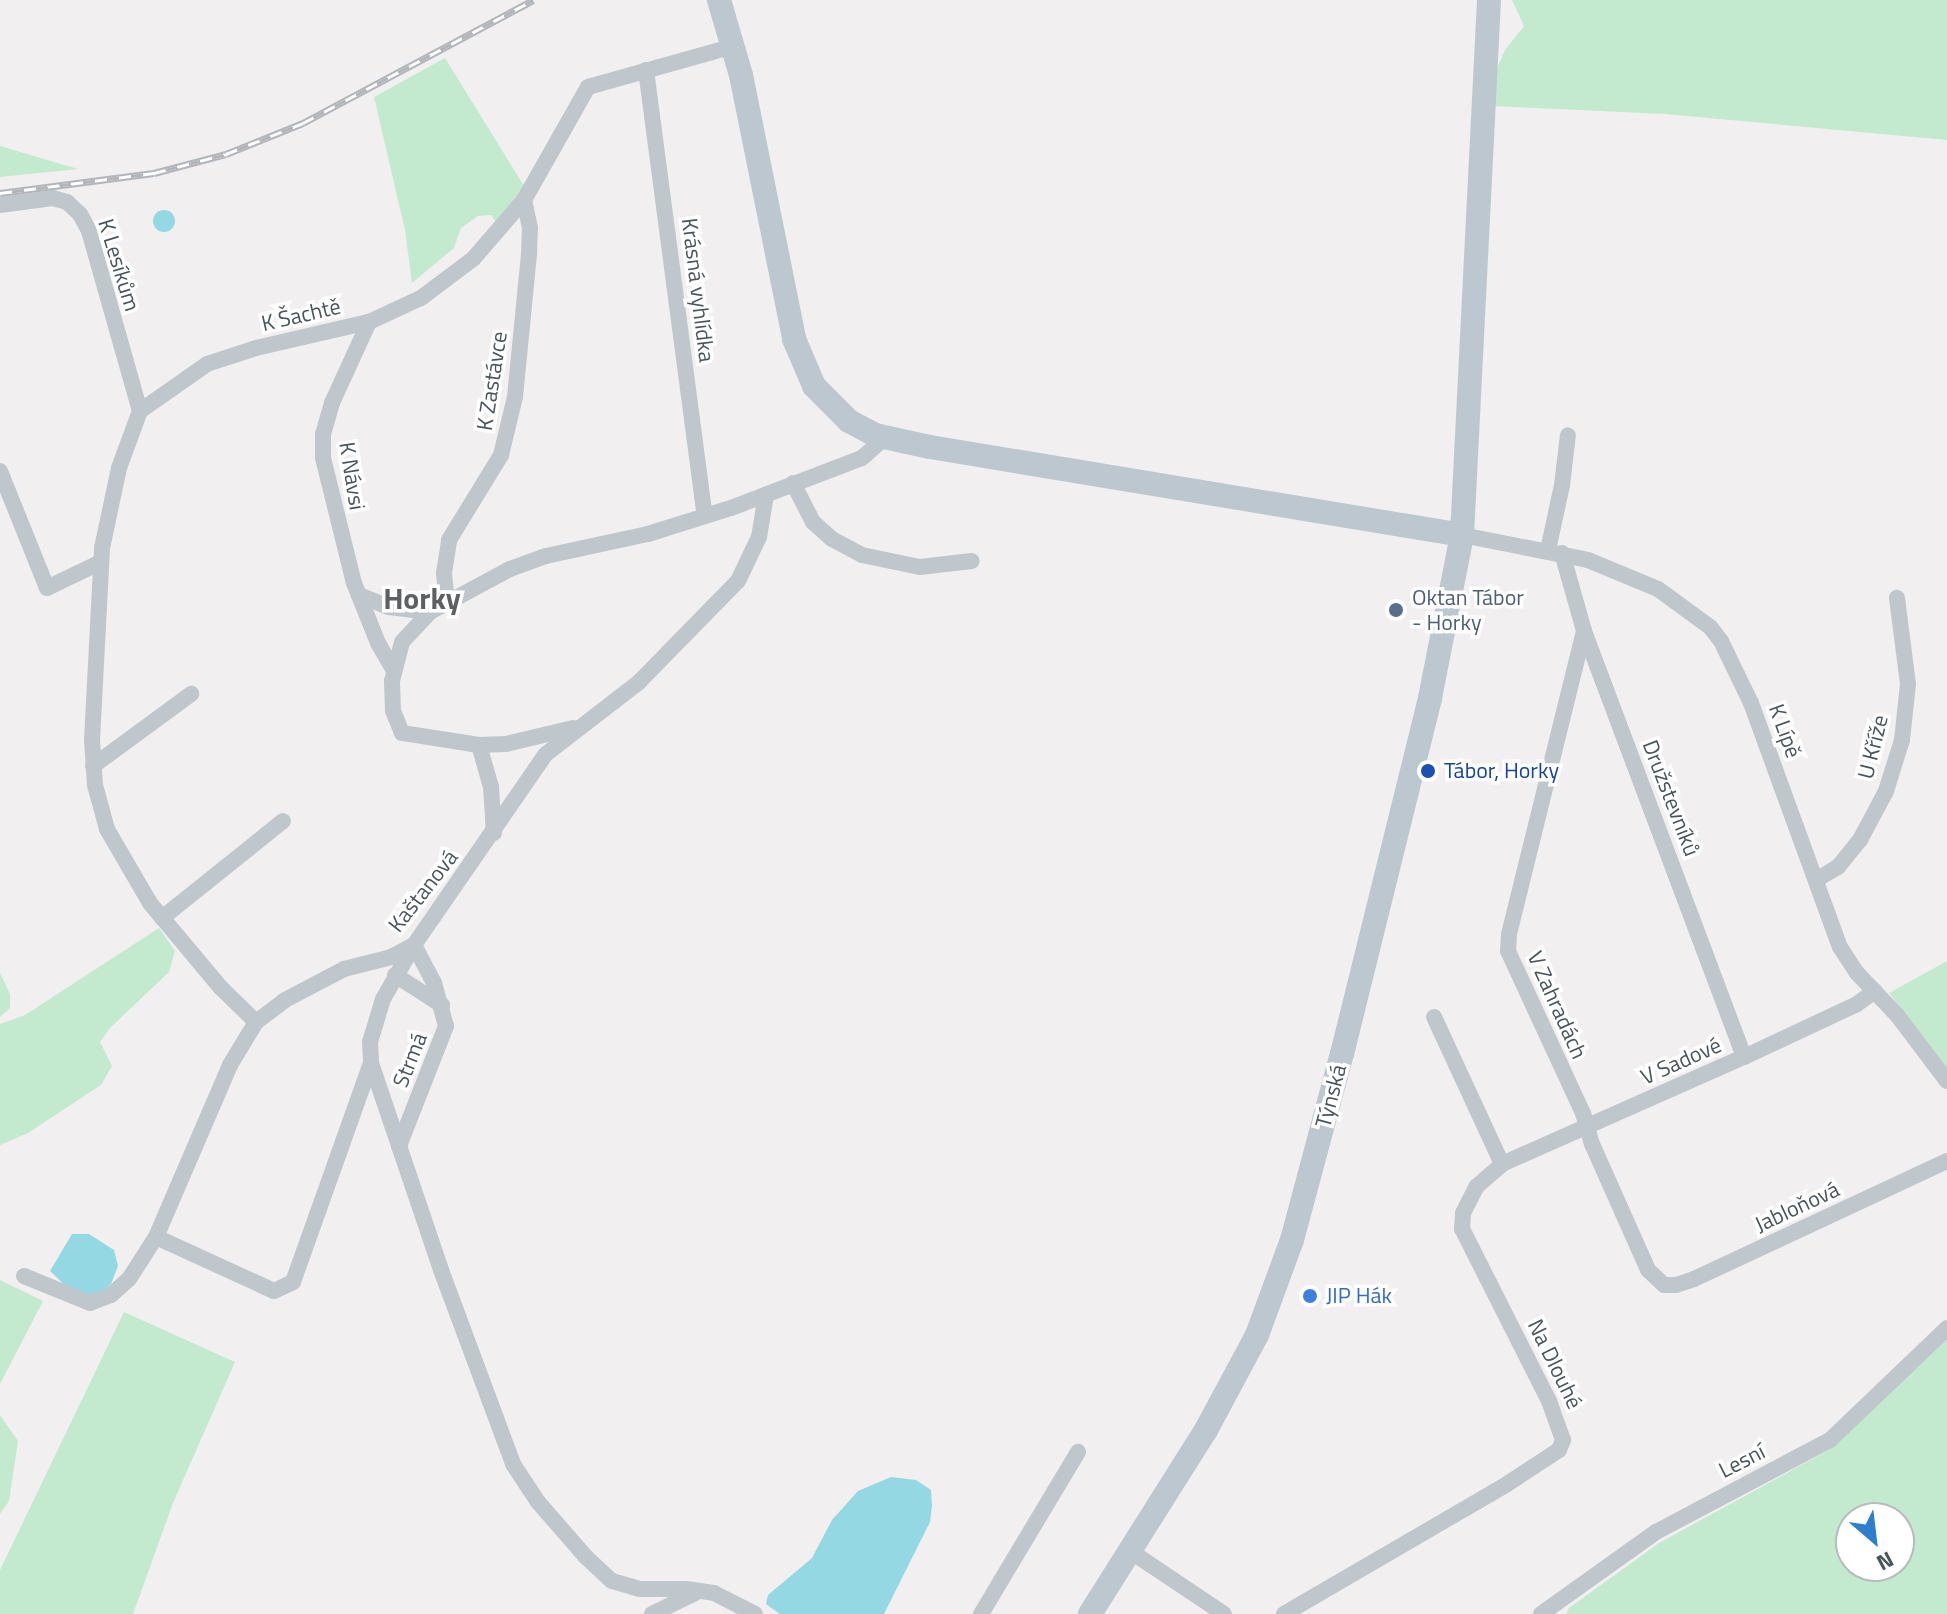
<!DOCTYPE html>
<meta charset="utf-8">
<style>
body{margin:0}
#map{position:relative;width:1947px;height:1614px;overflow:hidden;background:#f2eff0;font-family:"Titillium Web",sans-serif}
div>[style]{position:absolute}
.green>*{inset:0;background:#c3eacf}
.water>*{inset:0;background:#94d8e3}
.round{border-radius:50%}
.street>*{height:16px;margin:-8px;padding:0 8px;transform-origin:8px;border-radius:8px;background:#bfc7cd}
.secondary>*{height:24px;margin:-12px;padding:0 12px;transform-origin:12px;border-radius:12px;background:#bdc7cf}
.rail>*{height:7px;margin-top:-3.5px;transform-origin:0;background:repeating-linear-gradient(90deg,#fff 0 12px,#b2b5b9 0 24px);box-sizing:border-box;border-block:2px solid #b2b5b9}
.dots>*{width:22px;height:22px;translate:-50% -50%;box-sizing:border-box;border:4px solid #fff;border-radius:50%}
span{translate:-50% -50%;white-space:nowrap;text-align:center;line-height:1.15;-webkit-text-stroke:7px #fff;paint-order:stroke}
.street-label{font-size:22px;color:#49545b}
.service-label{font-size:22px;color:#4e5e75}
.left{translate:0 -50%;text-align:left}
.transit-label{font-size:22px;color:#164399}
.shop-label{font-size:22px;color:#366cbe}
.district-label{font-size:30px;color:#5d6063;font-weight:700}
.north{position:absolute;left:1835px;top:1502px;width:80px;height:80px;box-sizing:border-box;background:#fff;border:2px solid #b6bbbd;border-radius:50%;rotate:152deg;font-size:22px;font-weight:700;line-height:32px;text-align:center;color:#49545b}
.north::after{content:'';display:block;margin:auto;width:28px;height:36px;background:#2d7fce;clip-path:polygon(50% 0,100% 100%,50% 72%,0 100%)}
</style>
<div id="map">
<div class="green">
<div style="clip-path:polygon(1512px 0,1947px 0,1947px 140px,1665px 114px,1492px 106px,1496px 71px,1505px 50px,1524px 26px)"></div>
<div style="clip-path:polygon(445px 58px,524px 186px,497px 223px,491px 215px,478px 216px,461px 228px,454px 248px,412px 283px,405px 230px,374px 97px)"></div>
<div style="clip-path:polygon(0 146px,61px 164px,78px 169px,0 177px)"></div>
<div style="clip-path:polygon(159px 928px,175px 951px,169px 972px,110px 1028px,100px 1042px,112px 1066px,101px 1085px,28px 1133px,0 1145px,0 1024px,25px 1015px)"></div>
<div style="clip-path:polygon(1947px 961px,1947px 1069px,1889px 993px)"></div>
<div style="clip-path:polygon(0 973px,10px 994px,10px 1008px,0 1017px)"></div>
<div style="clip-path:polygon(0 1280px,43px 1301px,0 1384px)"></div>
<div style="clip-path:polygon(124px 1312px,235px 1362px,173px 1503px,133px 1614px,0 1614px,0 1570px)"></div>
<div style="clip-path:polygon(evenodd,1947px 1338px,1947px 1614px,1566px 1614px,1569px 1608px,1659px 1543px,1827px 1451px,1947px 1338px,1851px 1518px,1899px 1518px,1899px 1566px,1851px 1566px,1851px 1518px)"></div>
<div style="clip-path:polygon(0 1415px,18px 1441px,9px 1501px,0 1514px)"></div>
</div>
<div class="water">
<div class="round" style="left:153px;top:210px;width:22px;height:22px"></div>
<div style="clip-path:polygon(72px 1234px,89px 1234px,114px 1250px,118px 1266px,111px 1284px,99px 1295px,75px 1295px,50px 1271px)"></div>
<div style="clip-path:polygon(891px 1477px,916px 1480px,931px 1490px,932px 1506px,930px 1522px,884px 1614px,780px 1614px,766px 1604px,768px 1595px,812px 1558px,832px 1520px,858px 1491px)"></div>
</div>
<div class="street">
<div style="left:646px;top:70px;width:450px;rotate:82.5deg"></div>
<div style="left:0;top:205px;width:53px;rotate:-7.5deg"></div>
<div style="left:53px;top:198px;width:15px;rotate:16deg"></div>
<div style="left:67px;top:202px;width:18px;rotate:43deg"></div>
<div style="left:80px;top:214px;width:19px;rotate:62deg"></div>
<div style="left:89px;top:231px;width:187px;rotate:74.2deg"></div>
<div style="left:369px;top:322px;width:89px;rotate:114.6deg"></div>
<div style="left:332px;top:403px;width:32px;rotate:106deg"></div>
<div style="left:323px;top:434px;width:24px;rotate:90deg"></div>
<div style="left:323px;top:458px;width:129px;rotate:76.1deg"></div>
<div style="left:354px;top:583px;width:65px;rotate:68.2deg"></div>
<div style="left:378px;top:643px;width:30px;rotate:60deg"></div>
<div style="left:0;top:471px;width:126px;rotate:68.1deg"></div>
<div style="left:47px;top:588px;width:60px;rotate:-25.7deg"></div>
<div style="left:793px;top:483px;width:44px;rotate:62.9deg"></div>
<div style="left:813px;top:522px;width:25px;rotate:42deg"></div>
<div style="left:832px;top:539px;width:34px;rotate:28deg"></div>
<div style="left:862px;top:555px;width:59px;rotate:11.7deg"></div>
<div style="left:920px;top:567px;width:52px;rotate:-6.6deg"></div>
<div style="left:1462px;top:535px;width:128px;rotate:11.2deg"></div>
<div style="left:1588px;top:560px;width:76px;rotate:22.5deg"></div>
<div style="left:1658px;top:589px;width:64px;rotate:36.2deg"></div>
<div style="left:1710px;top:627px;width:18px;rotate:52deg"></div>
<div style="left:1721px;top:641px;width:69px;rotate:64.2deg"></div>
<div style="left:1751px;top:703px;width:260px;rotate:70deg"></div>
<div style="left:1840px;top:947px;width:31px;rotate:57deg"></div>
<div style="left:1857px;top:973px;width:58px;rotate:46.4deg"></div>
<div style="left:1897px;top:1015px;width:83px;rotate:52.9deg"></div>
<div style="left:1548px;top:550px;width:66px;rotate:-77.8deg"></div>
<div style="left:1562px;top:485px;width:50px;rotate:-83.2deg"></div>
<div style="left:1562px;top:553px;width:81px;rotate:74.2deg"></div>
<div style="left:1584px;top:631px;width:455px;rotate:69.4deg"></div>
<div style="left:359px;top:595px;width:32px;rotate:22deg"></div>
<div style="left:389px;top:607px;width:41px;rotate:7deg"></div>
<div style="left:447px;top:602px;width:29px;rotate:-96deg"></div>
<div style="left:444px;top:573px;width:33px;rotate:-81deg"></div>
<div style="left:449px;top:540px;width:100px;rotate:-58.5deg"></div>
<div style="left:501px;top:455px;width:60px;rotate:-76.4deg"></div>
<div style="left:515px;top:397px;width:144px;rotate:-84.4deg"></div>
<div style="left:529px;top:254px;width:26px;rotate:-88deg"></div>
<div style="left:530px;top:228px;width:29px;rotate:-102deg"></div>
<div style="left:1584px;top:631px;width:312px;rotate:103.9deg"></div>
<div style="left:1509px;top:934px;width:17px;rotate:93deg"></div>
<div style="left:1508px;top:951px;width:179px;rotate:65.2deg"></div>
<div style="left:1583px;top:1113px;width:32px;rotate:74deg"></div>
<div style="left:1592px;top:1144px;width:138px;rotate:66deg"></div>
<div style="left:1648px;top:1270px;width:22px;rotate:43deg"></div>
<div style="left:1664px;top:1285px;width:12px"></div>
<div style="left:1676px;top:1285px;width:19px;rotate:-18deg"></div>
<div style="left:1694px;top:1279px;width:279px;rotate:-25deg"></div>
<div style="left:573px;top:728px;width:69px;rotate:166.6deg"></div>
<div style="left:506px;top:744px;width:27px;rotate:178deg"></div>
<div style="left:479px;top:745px;width:78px;rotate:-171.1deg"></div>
<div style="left:402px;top:733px;width:24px;rotate:-112deg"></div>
<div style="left:393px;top:711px;width:30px;rotate:-92deg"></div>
<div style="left:392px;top:681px;width:40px;rotate:-75.6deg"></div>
<div style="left:402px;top:642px;width:41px;rotate:-47deg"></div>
<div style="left:430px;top:612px;width:91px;rotate:-28.3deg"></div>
<div style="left:510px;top:569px;width:38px;rotate:-20deg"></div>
<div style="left:546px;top:556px;width:104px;rotate:-12.2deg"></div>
<div style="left:648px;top:534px;width:87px;rotate:-17.4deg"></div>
<div style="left:731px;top:508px;width:140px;rotate:-20.9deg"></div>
<div style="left:862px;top:458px;width:31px;rotate:-42deg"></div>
<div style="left:479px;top:745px;width:44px;rotate:74.1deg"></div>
<div style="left:491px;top:787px;width:46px;rotate:86.3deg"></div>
<div style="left:93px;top:766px;width:122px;rotate:-36.3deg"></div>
<div style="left:1816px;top:880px;width:26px;rotate:-31deg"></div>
<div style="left:1838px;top:867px;width:35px;rotate:-51deg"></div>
<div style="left:1860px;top:840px;width:55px;rotate:-62deg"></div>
<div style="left:1886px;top:791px;width:53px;rotate:-72.6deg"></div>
<div style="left:1902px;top:740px;width:56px;rotate:-83.9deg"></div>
<div style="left:1908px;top:684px;width:87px;rotate:-97.3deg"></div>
<div style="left:162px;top:918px;width:155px;rotate:-38.7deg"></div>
<div style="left:411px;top:950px;width:56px;rotate:119.7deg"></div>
<div style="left:383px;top:999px;width:45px;rotate:106.8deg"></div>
<div style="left:370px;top:1042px;width:21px;rotate:87deg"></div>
<div style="left:371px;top:1063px;width:219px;rotate:71.3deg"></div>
<div style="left:441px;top:1270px;width:207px;rotate:69.6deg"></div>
<div style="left:513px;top:1464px;width:45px;rotate:56.7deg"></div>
<div style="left:538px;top:1502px;width:73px;rotate:48.9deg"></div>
<div style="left:586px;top:1557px;width:35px;rotate:43deg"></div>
<div style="left:612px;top:1581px;width:29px;rotate:16deg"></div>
<div style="left:640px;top:1589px;width:46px"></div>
<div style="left:686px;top:1589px;width:28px;rotate:8deg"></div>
<div style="left:714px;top:1593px;width:46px;rotate:27.1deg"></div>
<div style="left:395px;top:975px;width:56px;rotate:32.6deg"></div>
<div style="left:256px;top:1022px;width:49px;rotate:-135.8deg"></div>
<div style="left:221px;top:988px;width:111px;rotate:-129.9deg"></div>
<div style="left:150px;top:903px;width:86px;rotate:-120.2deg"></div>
<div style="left:107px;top:829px;width:46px;rotate:-105.3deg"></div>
<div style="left:95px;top:785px;width:45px;rotate:-93.8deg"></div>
<div style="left:92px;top:740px;width:192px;rotate:-87deg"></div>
<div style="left:102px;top:548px;width:82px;rotate:-78deg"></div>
<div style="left:119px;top:468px;width:61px;rotate:-69.8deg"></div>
<div style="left:140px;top:411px;width:82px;rotate:-35deg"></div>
<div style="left:207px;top:364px;width:52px;rotate:-18.1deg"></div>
<div style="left:256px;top:348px;width:116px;rotate:-13deg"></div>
<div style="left:369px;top:322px;width:57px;rotate:-24.8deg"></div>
<div style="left:421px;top:298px;width:65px;rotate:-36.9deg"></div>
<div style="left:473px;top:259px;width:78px;rotate:-49.2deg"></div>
<div style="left:524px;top:200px;width:130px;rotate:-60.5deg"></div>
<div style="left:588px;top:87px;width:152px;rotate:-15.7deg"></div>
<div style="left:399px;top:1146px;width:129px;rotate:-68.6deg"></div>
<div style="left:446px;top:1026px;width:45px;rotate:-105.6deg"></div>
<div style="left:434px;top:983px;width:43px;rotate:-117.8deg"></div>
<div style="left:1502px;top:1164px;width:265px;rotate:-23.9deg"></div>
<div style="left:1744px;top:1057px;width:125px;rotate:-25.1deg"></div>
<div style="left:1857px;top:1004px;width:22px;rotate:-36deg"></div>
<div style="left:156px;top:1237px;width:130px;rotate:24.6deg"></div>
<div style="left:274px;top:1291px;width:21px;rotate:-25deg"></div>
<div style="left:293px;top:1282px;width:232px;rotate:-70.4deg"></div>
<div style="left:24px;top:1276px;width:71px;rotate:22.2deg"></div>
<div style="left:90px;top:1303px;width:22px;rotate:-21deg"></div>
<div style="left:111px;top:1295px;width:24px;rotate:-42deg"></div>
<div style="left:129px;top:1279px;width:50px;rotate:-57.3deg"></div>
<div style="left:156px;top:1237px;width:187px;rotate:-66.7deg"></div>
<div style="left:230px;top:1065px;width:50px;rotate:-58.8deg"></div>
<div style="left:256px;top:1022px;width:36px;rotate:-37deg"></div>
<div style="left:285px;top:1000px;width:67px;rotate:-27.7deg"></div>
<div style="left:344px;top:969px;width:49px;rotate:-14.3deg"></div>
<div style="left:391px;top:957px;width:26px;rotate:-28deg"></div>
<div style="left:414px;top:945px;width:232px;rotate:-55.4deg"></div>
<div style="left:546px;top:754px;width:118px;rotate:-37.7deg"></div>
<div style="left:639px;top:682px;width:141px;rotate:-45.6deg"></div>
<div style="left:738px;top:581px;width:49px;rotate:-64.5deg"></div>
<div style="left:759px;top:537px;width:43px;rotate:-80.5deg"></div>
<div style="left:1130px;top:1551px;width:113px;rotate:33.8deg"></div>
<div style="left:652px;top:1614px;width:48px;rotate:-26deg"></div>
<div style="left:981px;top:1614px;width:189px;rotate:-59.1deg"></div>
<div style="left:1284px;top:1614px;width:258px;rotate:-30.2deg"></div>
<div style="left:1507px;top:1484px;width:62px;rotate:-33.2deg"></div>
<div style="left:1559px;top:1450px;width:11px;rotate:-68deg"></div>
<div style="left:1563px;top:1440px;width:41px;rotate:-109.7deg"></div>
<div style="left:1549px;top:1401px;width:193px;rotate:-116.8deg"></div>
<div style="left:1462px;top:1229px;width:16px;rotate:-86deg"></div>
<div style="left:1463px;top:1213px;width:29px;rotate:-63deg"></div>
<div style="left:1476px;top:1187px;width:35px;rotate:-41deg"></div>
<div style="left:1502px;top:1164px;width:162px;rotate:-114.8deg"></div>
<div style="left:1541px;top:1614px;width:141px;rotate:-35.5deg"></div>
<div style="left:1656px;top:1532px;width:197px;rotate:-27.9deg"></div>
<div style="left:1830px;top:1440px;width:162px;rotate:-43.7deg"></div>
</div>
<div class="secondary">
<div style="left:719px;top:0;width:78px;rotate:73.7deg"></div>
<div style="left:741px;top:75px;width:269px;rotate:78.6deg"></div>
<div style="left:794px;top:339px;width:51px;rotate:66.9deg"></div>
<div style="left:814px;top:386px;width:49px;rotate:45deg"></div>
<div style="left:849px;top:421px;width:30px;rotate:28deg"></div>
<div style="left:875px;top:435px;width:56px;rotate:12.3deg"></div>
<div style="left:930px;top:447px;width:539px;rotate:9.39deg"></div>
<div style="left:1090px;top:1614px;width:218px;rotate:-57.8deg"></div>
<div style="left:1206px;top:1430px;width:108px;rotate:-61.8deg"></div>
<div style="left:1257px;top:1335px;width:101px;rotate:-69.8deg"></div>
<div style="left:1292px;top:1240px;width:193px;rotate:-75deg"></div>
<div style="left:1342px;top:1054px;width:367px;rotate:-76.1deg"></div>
<div style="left:1430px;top:698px;width:166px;rotate:-78.9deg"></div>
<div style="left:1462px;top:535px;width:536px;rotate:-87.11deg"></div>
</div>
<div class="rail">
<div style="left:0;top:193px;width:155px;rotate:-7.4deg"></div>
<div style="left:154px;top:173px;width:74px;rotate:-14.8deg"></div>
<div style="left:226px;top:154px;width:83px;rotate:-21.9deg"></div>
<div style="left:303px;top:123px;width:261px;rotate:-28.1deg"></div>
</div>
<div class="dots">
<div style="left:1396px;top:610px;background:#5c6f8a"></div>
<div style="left:1428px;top:771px;background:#1a4fb4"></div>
<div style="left:1310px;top:1296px;background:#3f7fe0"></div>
</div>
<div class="street-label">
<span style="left:119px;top:265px;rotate:73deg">K Lesíkům</span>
<span style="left:698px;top:290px;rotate:83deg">Krásná vyhlídka</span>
<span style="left:301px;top:315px;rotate:-13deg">K Šachtě</span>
<span style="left:492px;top:381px;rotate:-81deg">K Zastávce</span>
<span style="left:352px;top:476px;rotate:81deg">K Návsi</span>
<span style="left:1785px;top:731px;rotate:70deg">K Lípě</span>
<span style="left:1873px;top:747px;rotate:-76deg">U Kříže</span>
<span style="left:1671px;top:798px;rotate:69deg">Družstevníků</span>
<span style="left:423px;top:891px;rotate:-52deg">Kaštanová</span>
<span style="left:1557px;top:1005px;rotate:66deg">V Zahradách</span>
<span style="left:410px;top:1060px;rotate:-68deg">Strmá</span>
<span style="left:1681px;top:1061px;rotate:-24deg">V Sadové</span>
<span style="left:1331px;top:1096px;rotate:-75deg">Týnská</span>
<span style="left:1797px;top:1207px;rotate:-25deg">Jabloňová</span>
<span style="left:1555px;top:1364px;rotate:64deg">Na Dlouhé</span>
<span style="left:1742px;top:1461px;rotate:-27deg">Lesní</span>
</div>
<div class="service-label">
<span class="left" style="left:1412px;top:610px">Oktan Tábor<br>- Horky</span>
</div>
<div class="transit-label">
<span class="left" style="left:1444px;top:771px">Tábor, Horky</span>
</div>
<div class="shop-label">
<span class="left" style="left:1326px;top:1296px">JIP Hák</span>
</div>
<div class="district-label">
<span style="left:422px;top:598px">Horky</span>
</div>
<div class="north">N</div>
</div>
